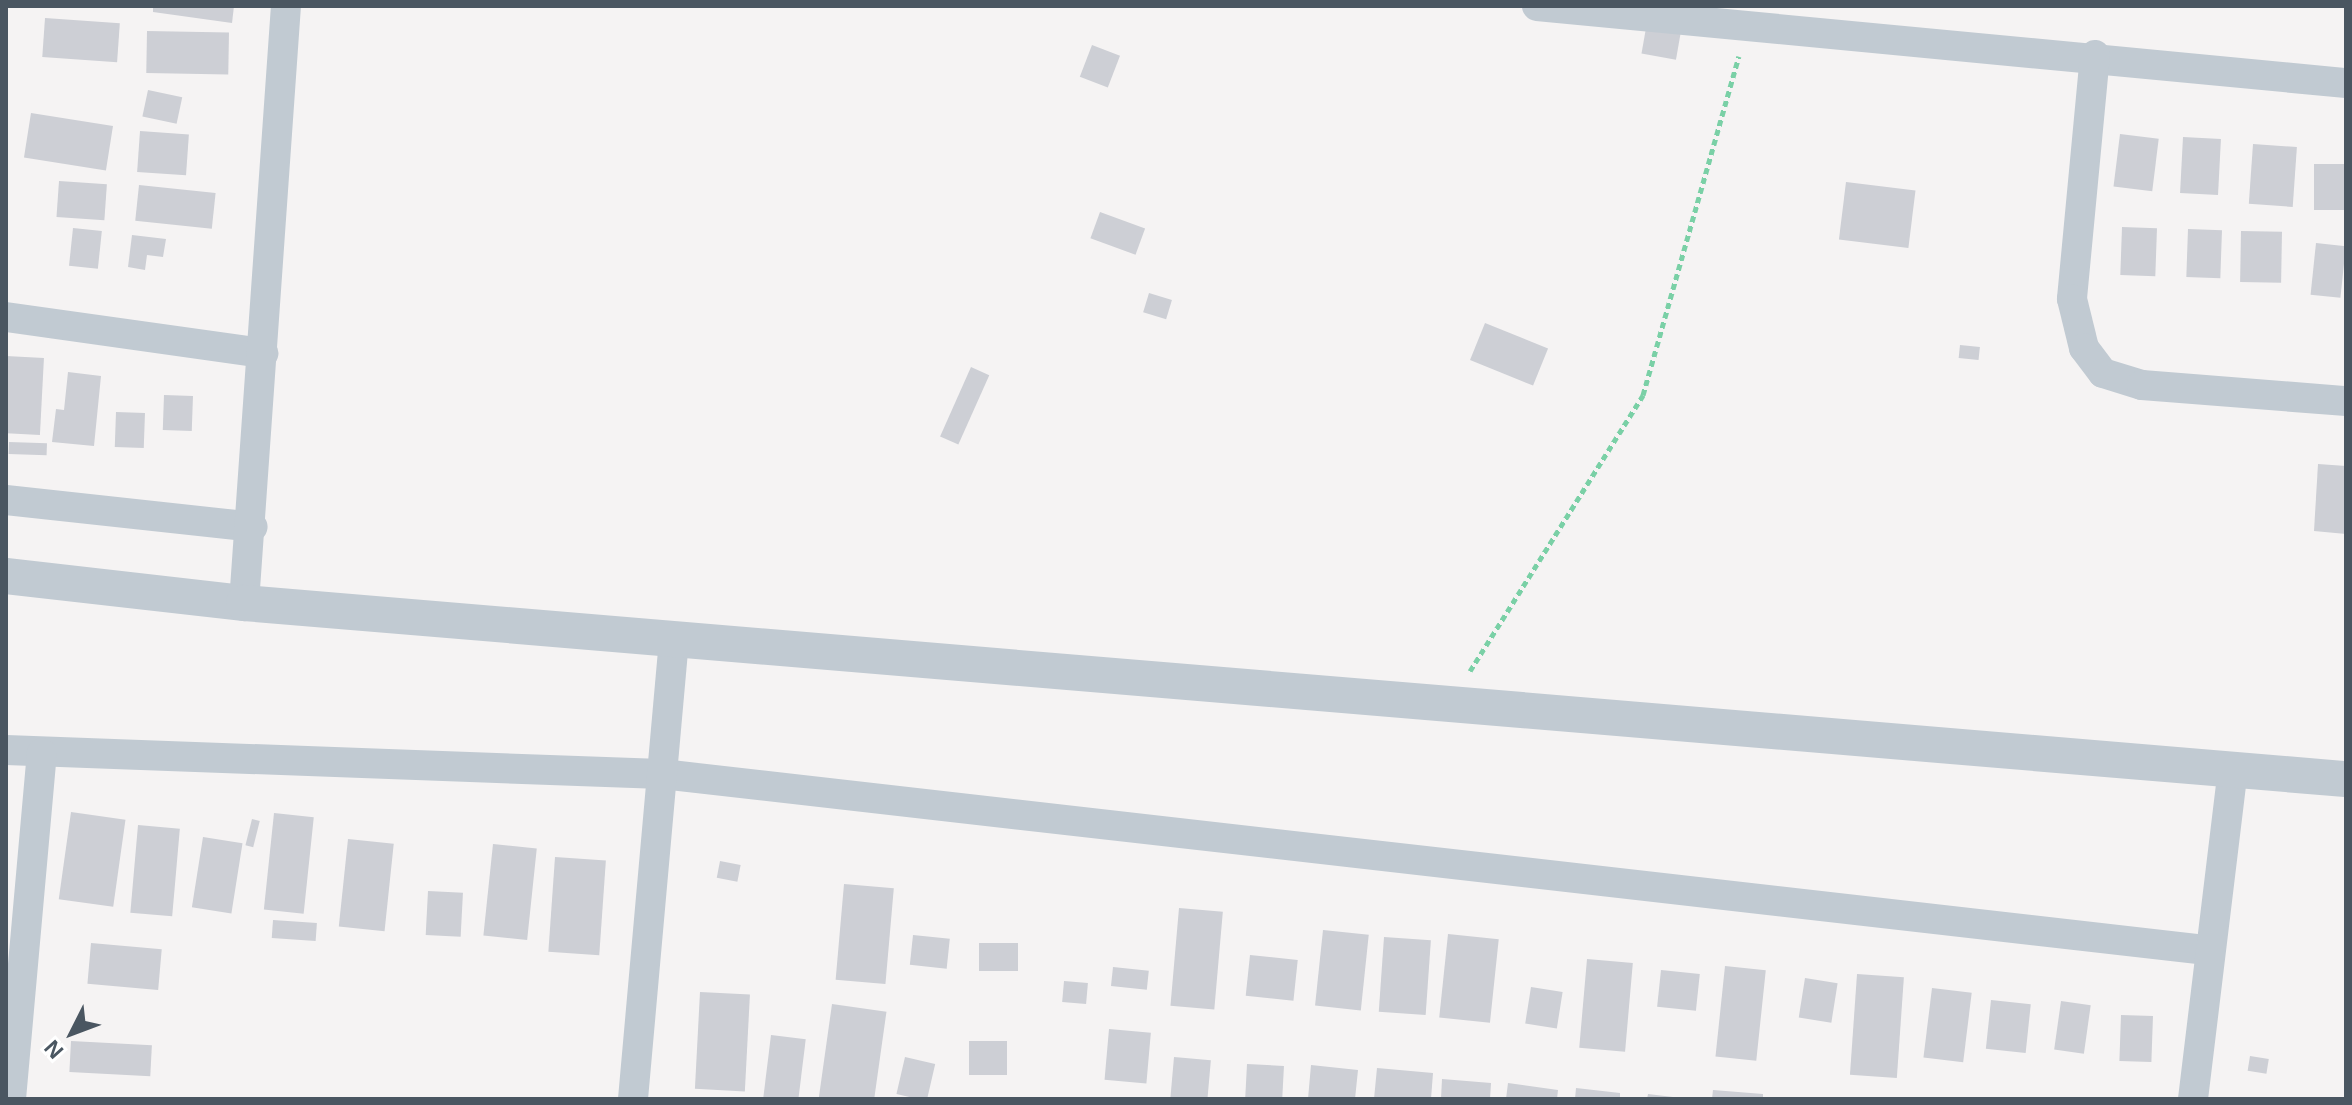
<!DOCTYPE html>
<style>
body{margin:0}
#map{position:relative;width:2352px;height:1105px;overflow:hidden;background:#f5f3f3;font-family:Arial,sans-serif}
div>[style]{position:absolute}
.building>*{inset:0;background:#cdcfd5;transform-origin:0 0}
.path>*{height:5px;margin-top:-2.5px;transform-origin:0;background:repeating-linear-gradient(90deg,#7ad0a6 0 6px,transparent 0 10px)}
.minor>*{height:30px;margin:-15px;padding:0 15px;transform-origin:15px;border-radius:15px;background:#c1cad2}
.tertiary>*{height:36px;margin:-18px;padding:0 18px;transform-origin:18px;border-radius:18px;background:#c1cad2}
span{translate:-50% -50%;white-space:nowrap;text-align:center;line-height:1.15;-webkit-text-stroke:6px #fff;paint-order:stroke}
.frame{position:absolute;inset:0;border:8px solid #4a5661;pointer-events:none}
.north{position:absolute;left:32px;top:993px;width:80px;height:80px;-webkit-text-stroke:6px #fff;paint-order:stroke;rotate:228deg;font-size:22px;font-weight:700;line-height:32px;text-align:center;color:#4a5661}
.north::after{content:'';display:block;margin:auto;width:28px;height:36px;background:#4a5661;clip-path:polygon(50% 0,100% 100%,50% 72%,0 100%)}
</style>
<div id="map">
<div class="building">
<div style="clip-path:polygon(153px 6px,234px 6px,232px 23px,153px 12px)"></div>
<div style="left:45px;top:18px;width:75px;height:39px;rotate:4deg"></div>
<div style="left:1646px;top:28px;width:35px;height:26px;rotate:10deg"></div>
<div style="left:147px;top:31px;width:82px;height:42px;rotate:1deg"></div>
<div style="left:1092px;top:45px;width:30px;height:34px;rotate:21deg"></div>
<div style="left:148px;top:90px;width:35px;height:27px;rotate:12deg"></div>
<div style="left:31px;top:113px;width:83px;height:45px;rotate:9deg"></div>
<div style="left:140px;top:131px;width:49px;height:41px;rotate:4deg"></div>
<div style="left:2120px;top:134px;width:39px;height:53px;rotate:7deg"></div>
<div style="left:2183px;top:137px;width:38px;height:56px;rotate:3deg"></div>
<div style="left:2253px;top:144px;width:44px;height:60px;rotate:4deg"></div>
<div style="left:2314px;top:164px;width:32px;height:46px"></div>
<div style="left:59px;top:181px;width:48px;height:36px;rotate:4deg"></div>
<div style="left:1846px;top:182px;width:70px;height:58px;rotate:7deg"></div>
<div style="left:139px;top:185px;width:77px;height:36px;rotate:6deg"></div>
<div style="left:1100px;top:212px;width:48px;height:28px;rotate:20deg"></div>
<div style="left:2122px;top:227px;width:35px;height:48px;rotate:2deg"></div>
<div style="left:73px;top:228px;width:29px;height:38px;rotate:6deg"></div>
<div style="left:2188px;top:229px;width:34px;height:48px;rotate:2deg"></div>
<div style="left:2241px;top:231px;width:41px;height:51px;rotate:1deg"></div>
<div style="clip-path:polygon(132px 235px,166px 239px,163px 257px,147px 255px,145px 270px,128px 267px)"></div>
<div style="left:2316px;top:243px;width:30px;height:52px;rotate:6deg"></div>
<div style="left:1149px;top:293px;width:24px;height:20px;rotate:17deg"></div>
<div style="left:1485px;top:323px;width:68px;height:40px;rotate:22deg"></div>
<div style="left:1960px;top:345px;width:20px;height:13px;rotate:6deg"></div>
<div style="left:6px;top:356px;width:38px;height:77px;rotate:3deg"></div>
<div style="left:971px;top:367px;width:20px;height:76px;rotate:24deg"></div>
<div style="clip-path:polygon(68px 372px,101px 376px,94px 446px,52px 442px,56px 409px,64px 410px)"></div>
<div style="left:164px;top:395px;width:29px;height:35px;rotate:2deg"></div>
<div style="left:116px;top:412px;width:29px;height:35px;rotate:2deg"></div>
<div style="left:9px;top:442px;width:38px;height:12px;rotate:2deg"></div>
<div style="clip-path:polygon(2318px 464px,2346px 466px,2346px 534px,2314px 531px)"></div>
<div style="left:71px;top:812px;width:55px;height:88px;rotate:8deg"></div>
<div style="left:274px;top:813px;width:40px;height:97px;rotate:6deg"></div>
<div style="left:252px;top:819px;width:8px;height:27px;rotate:14deg"></div>
<div style="left:138px;top:825px;width:42px;height:88px;rotate:5deg"></div>
<div style="left:203px;top:837px;width:40px;height:71px;rotate:9deg"></div>
<div style="left:348px;top:839px;width:46px;height:88px;rotate:6deg"></div>
<div style="left:493px;top:844px;width:44px;height:92px;rotate:6deg"></div>
<div style="left:555px;top:857px;width:51px;height:95px;rotate:4deg"></div>
<div style="left:720px;top:861px;width:21px;height:17px;rotate:11deg"></div>
<div style="left:844px;top:884px;width:50px;height:96px;rotate:5deg"></div>
<div style="left:428px;top:891px;width:35px;height:44px;rotate:3deg"></div>
<div style="left:1179px;top:908px;width:44px;height:98px;rotate:5deg"></div>
<div style="left:273px;top:920px;width:44px;height:18px;rotate:4deg"></div>
<div style="left:1323px;top:930px;width:46px;height:76px;rotate:6deg"></div>
<div style="left:1448px;top:934px;width:51px;height:84px;rotate:6deg"></div>
<div style="left:913px;top:935px;width:37px;height:30px;rotate:6deg"></div>
<div style="left:1384px;top:937px;width:47px;height:75px;rotate:4deg"></div>
<div style="left:91px;top:943px;width:71px;height:41px;rotate:5deg"></div>
<div style="left:979px;top:943px;width:39px;height:28px"></div>
<div style="left:1250px;top:955px;width:48px;height:41px;rotate:6deg"></div>
<div style="left:1587px;top:959px;width:46px;height:89px;rotate:5deg"></div>
<div style="left:1725px;top:966px;width:41px;height:91px;rotate:6deg"></div>
<div style="left:1113px;top:967px;width:36px;height:19px;rotate:6deg"></div>
<div style="left:1661px;top:970px;width:39px;height:37px;rotate:6deg"></div>
<div style="left:1857px;top:974px;width:47px;height:101px;rotate:4deg"></div>
<div style="left:1805px;top:978px;width:33px;height:40px;rotate:9deg"></div>
<div style="left:1064px;top:981px;width:24px;height:21px;rotate:5deg"></div>
<div style="left:1531px;top:987px;width:32px;height:37px;rotate:9deg"></div>
<div style="left:1932px;top:988px;width:40px;height:70px;rotate:7deg"></div>
<div style="left:700px;top:992px;width:50px;height:97px;rotate:3deg"></div>
<div style="left:1991px;top:1000px;width:40px;height:49px;rotate:6deg"></div>
<div style="left:2061px;top:1001px;width:30px;height:49px;rotate:8deg"></div>
<div style="left:832px;top:1004px;width:55px;height:96px;rotate:8deg"></div>
<div style="left:2121px;top:1015px;width:32px;height:46px;rotate:2deg"></div>
<div style="left:1109px;top:1029px;width:42px;height:51px;rotate:5deg"></div>
<div style="left:771px;top:1035px;width:35px;height:63px;rotate:7deg"></div>
<div style="left:71px;top:1041px;width:81px;height:31px;rotate:3deg"></div>
<div style="left:969px;top:1041px;width:38px;height:34px"></div>
<div style="left:2250px;top:1056px;width:19px;height:15px;rotate:9deg"></div>
<div style="left:905px;top:1057px;width:31px;height:38px;rotate:13deg"></div>
<div style="left:1174px;top:1057px;width:37px;height:42px;rotate:5deg"></div>
<div style="left:1247px;top:1064px;width:37px;height:33px;rotate:3deg"></div>
<div style="clip-path:polygon(1311px 1065px,1358px 1070px,1355px 1099px,1308px 1099px)"></div>
<div style="clip-path:polygon(1377px 1068px,1433px 1073px,1431px 1099px,1374px 1099px)"></div>
<div style="clip-path:polygon(1442px 1079px,1491px 1083px,1490px 1099px,1441px 1099px)"></div>
<div style="clip-path:polygon(1508px 1083px,1558px 1090px,1557px 1099px,1506px 1099px)"></div>
<div style="clip-path:polygon(1576px 1088px,1620px 1093px,1620px 1099px,1575px 1099px)"></div>
<div style="clip-path:polygon(1713px 1090px,1763px 1094px,1763px 1099px,1712px 1099px)"></div>
<div style="clip-path:polygon(1648px 1094px,1673px 1097px,1673px 1099px,1647px 1099px)"></div>
</div>
<div class="path">
<div style="left:1470px;top:671px;width:326px;rotate:-57.9deg"></div>
<div style="left:1643px;top:395px;width:352px;rotate:-74.2deg"></div>
</div>
<div class="minor">
<div style="left:1537px;top:6px;width:813px;rotate:5.44deg"></div>
<div style="left:2095px;top:55px;width:245px;rotate:95.4deg"></div>
<div style="left:2072px;top:299px;width:50px;rotate:76.2deg"></div>
<div style="left:2084px;top:348px;width:31px;rotate:53deg"></div>
<div style="left:2103px;top:373px;width:41px;rotate:17.1deg"></div>
<div style="left:2142px;top:385px;width:205px;rotate:4.5deg"></div>
<div style="left:6px;top:317px;width:260px;rotate:8deg"></div>
<div style="left:6px;top:500px;width:248px;rotate:6.2deg"></div>
<div style="left:244px;top:603px;width:598px;rotate:-85.98deg"></div>
<div style="left:6px;top:750px;width:656px;rotate:2.1deg"></div>
<div style="left:662px;top:774px;width:1555px;rotate:6.5deg"></div>
<div style="left:11px;top:1099px;width:347px;rotate:-84.9deg"></div>
<div style="left:633px;top:1099px;width:464px;rotate:-84.9deg"></div>
<div style="left:2193px;top:1099px;width:334px;rotate:-83.1deg"></div>
</div>
<div class="tertiary">
<div style="left:6px;top:576px;width:240px;rotate:6.5deg"></div>
<div style="left:244px;top:603px;width:2109px;rotate:4.79deg"></div>
</div>
<div class="frame"></div>
<div class="north">N</div>
</div>
